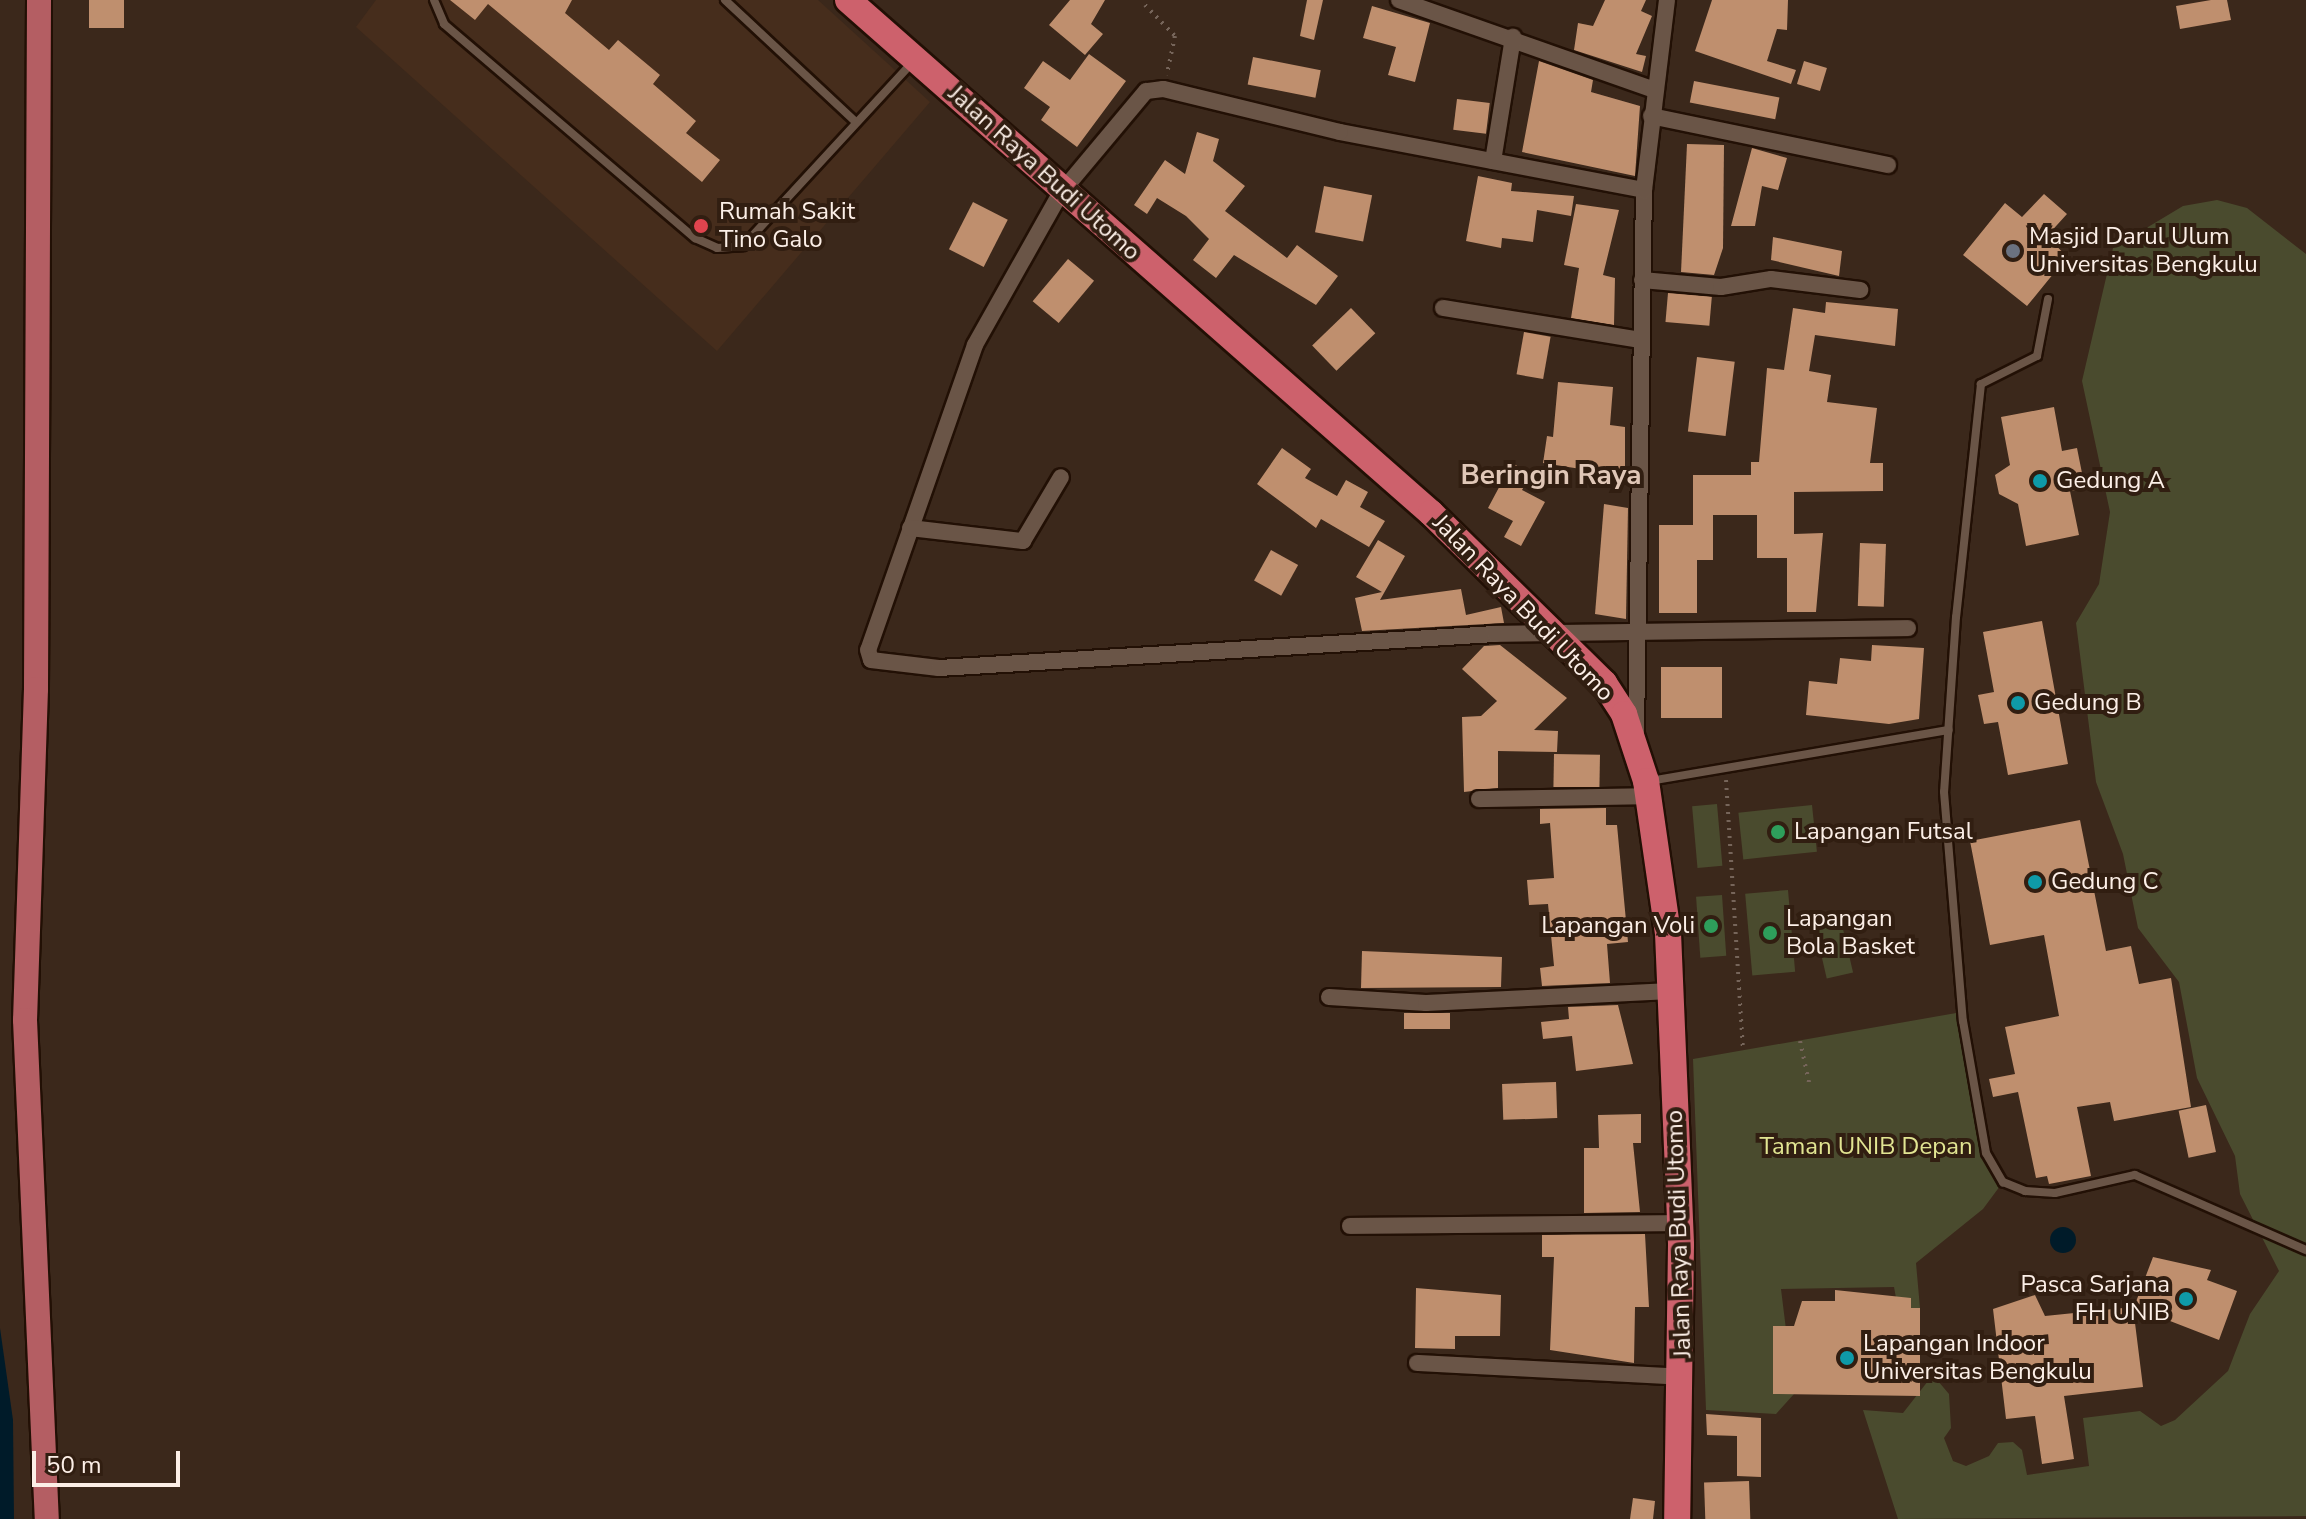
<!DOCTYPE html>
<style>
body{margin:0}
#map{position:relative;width:2306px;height:1519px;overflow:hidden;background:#3b281b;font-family:"Nunito Sans",sans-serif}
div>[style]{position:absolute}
.built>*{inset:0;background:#462d1c}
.green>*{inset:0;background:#4a4b2e;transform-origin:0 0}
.water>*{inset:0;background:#001b29}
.round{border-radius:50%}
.building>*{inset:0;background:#bf8f6e;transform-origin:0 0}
.path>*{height:4px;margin-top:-2px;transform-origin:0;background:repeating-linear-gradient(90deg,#76655a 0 2px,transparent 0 8px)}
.roads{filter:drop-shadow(2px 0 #221005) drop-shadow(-2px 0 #221005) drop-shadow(0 2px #221005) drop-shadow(0 -2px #221005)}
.service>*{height:8px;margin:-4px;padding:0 4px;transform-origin:4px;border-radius:4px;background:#6a5547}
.minor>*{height:16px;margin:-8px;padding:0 8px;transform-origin:8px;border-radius:8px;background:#6a5547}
.primary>*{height:24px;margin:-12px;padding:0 12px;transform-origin:12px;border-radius:12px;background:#b45e63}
.trunk>*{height:26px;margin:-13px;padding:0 13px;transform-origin:13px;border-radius:13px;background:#cd616c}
.dots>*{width:22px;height:22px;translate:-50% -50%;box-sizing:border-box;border:4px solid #311e11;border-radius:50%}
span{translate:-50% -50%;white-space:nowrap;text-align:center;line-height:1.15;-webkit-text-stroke:8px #311e11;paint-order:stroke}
.street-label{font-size:24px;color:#fcefe7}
.poi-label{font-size:24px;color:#fcefe7}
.left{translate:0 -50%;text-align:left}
.right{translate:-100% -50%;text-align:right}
.park-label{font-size:24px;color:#e2e592}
.quarter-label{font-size:28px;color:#e0c7b7;font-weight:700}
.scale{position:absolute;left:32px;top:1451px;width:148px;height:36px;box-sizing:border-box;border:4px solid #fcefe7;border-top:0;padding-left:10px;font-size:24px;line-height:28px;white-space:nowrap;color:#fcefe7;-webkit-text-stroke:6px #311e11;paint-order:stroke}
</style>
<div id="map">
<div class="built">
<div style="clip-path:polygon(376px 0,818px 0,930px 102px,717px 351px,356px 27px)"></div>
</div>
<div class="green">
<div style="clip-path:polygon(2217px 200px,2247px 208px,2306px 254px,2306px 1516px,1898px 1519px,1863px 1410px,1903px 1413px,1928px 1381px,1938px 1381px,1949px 1394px,1951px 1428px,1944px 1438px,1953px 1461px,1966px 1466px,1989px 1456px,1998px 1443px,2013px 1442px,2022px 1450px,2027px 1475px,2089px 1466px,2083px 1418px,2140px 1411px,2161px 1426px,2175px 1420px,2228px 1371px,2250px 1314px,2279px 1271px,2240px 1194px,2235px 1156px,2197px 1078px,2179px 982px,2138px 928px,2123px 854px,2096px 782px,2076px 623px,2099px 584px,2110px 512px,2082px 381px,2113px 248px,2183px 206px)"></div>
<div style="left:1717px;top:804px;width:62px;height:25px;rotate:85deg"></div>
<div style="left:1812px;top:805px;width:47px;height:74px;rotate:84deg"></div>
<div style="left:1788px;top:890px;width:82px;height:43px;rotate:85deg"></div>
<div style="left:1722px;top:895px;width:61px;height:26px;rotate:86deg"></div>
<div style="left:1840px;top:916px;width:58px;height:27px;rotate:77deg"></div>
<div style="clip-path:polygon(1962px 1012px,1986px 1153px,2003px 1182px,1983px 1209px,1916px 1263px,1920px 1308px,1911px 1308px,1911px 1298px,1896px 1298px,1894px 1287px,1781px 1289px,1794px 1394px,1776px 1414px,1706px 1410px,1693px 1059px)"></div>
</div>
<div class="water">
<div class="round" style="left:2050px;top:1227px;width:26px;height:26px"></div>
<div style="clip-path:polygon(0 1328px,13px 1420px,14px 1519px,0 1519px)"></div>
</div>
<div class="building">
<div style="left:89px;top:0;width:35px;height:28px"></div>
<div style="clip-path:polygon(450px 0,572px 0,565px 13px,609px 50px,618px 40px,660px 75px,653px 84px,696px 121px,686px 133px,720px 160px,702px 182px,488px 4px,475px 20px)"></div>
<div style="clip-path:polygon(1070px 0,1105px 0,1091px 24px,1103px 34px,1085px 55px,1049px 25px)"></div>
<div style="clip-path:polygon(1307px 0,1323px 0,1314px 40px,1300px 36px)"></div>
<div style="clip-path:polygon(1605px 0,1646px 0,1641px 11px,1652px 16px,1636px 54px,1646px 56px,1642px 72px,1574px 50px,1578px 23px,1593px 26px)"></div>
<div style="clip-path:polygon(1712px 0,1788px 0,1787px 30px,1777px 29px,1767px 61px,1796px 70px,1791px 84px,1695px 51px)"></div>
<div style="clip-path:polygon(2211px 0,2227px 0,2231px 20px,2180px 29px,2176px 6px)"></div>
<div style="clip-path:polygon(1372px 6px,1430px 23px,1415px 82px,1388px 75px,1396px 47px,1363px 38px)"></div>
<div style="clip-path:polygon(1089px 54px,1126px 81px,1077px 147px,1041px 120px,1050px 107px,1024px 88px,1043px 61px,1070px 80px)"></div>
<div style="left:1253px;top:57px;width:69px;height:28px;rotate:11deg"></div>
<div style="clip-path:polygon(1539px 61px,1593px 80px,1591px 92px,1640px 106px,1635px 176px,1522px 152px)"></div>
<div style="left:1804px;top:61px;width:24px;height:24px;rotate:17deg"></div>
<div style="left:1694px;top:81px;width:87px;height:22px;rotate:11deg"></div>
<div style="left:1457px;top:99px;width:33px;height:31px;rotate:7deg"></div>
<div style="clip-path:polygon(1197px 132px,1219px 139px,1213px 161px,1245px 186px,1225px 211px,1287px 258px,1297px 245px,1338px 276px,1316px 305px,1234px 255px,1216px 278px,1193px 260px,1209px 239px,1186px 216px,1157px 198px,1147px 214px,1134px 205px,1165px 160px,1185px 174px)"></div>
<div style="clip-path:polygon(1687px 144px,1724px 145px,1723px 248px,1714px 275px,1681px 272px)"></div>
<div style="clip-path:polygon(1752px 148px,1787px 158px,1778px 190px,1762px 186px,1755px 226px,1731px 226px)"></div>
<div style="clip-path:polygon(1478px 176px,1512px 183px,1511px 191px,1574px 196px,1571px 216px,1537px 210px,1533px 242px,1502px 238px,1501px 248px,1466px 241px)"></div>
<div style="left:1324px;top:186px;width:49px;height:47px;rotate:11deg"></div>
<div style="clip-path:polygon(2044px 194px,2067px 214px,2047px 236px,2067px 257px,2027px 306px,1963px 255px,2005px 203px,2022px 217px)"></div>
<div style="left:973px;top:202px;width:39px;height:53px;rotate:27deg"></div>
<div style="clip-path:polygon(1576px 204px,1619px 210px,1603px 275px,1615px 278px,1614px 325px,1571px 318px,1579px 268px,1564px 265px)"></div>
<div style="clip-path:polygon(1773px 237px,1842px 251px,1839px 276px,1771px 260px)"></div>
<div style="left:1068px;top:259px;width:34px;height:55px;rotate:40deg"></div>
<div style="left:1668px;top:293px;width:44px;height:29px;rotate:5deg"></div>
<div style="clip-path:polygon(1826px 302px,1898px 309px,1895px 346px,1815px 335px,1809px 371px,1831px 375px,1827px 402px,1877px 408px,1870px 463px,1883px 463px,1883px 491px,1794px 492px,1794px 534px,1823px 533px,1816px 612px,1787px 612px,1787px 558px,1757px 558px,1757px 515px,1713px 515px,1713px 560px,1697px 560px,1697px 613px,1659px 613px,1659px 525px,1693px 525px,1693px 475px,1751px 475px,1751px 462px,1759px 462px,1767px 368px,1784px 370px,1793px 308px,1825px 313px)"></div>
<div style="left:1351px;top:308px;width:35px;height:54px;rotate:46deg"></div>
<div style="left:1524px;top:332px;width:27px;height:43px;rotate:10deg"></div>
<div style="left:1697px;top:357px;width:38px;height:75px;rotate:7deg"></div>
<div style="clip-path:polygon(1558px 382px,1613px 387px,1610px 425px,1625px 427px,1625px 476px,1543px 463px,1547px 436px,1553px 437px)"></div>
<div style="clip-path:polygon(2054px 407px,2062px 451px,2077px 448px,2085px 488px,2070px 491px,2079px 535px,2026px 546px,2018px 504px,1999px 494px,1995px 475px,2010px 465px,2001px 417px)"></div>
<div style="clip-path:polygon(1282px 448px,1311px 469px,1305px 478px,1337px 496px,1346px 480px,1368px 492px,1360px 507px,1385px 521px,1369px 547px,1321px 519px,1316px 528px,1257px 484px)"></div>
<div style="clip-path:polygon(1512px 463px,1531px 474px,1522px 490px,1545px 502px,1521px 546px,1504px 537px,1513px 521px,1488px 508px)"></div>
<div style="clip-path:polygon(1604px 504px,1628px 508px,1626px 619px,1595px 614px)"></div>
<div style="clip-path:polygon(1378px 540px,1405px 556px,1380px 600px,1461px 589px,1466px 615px,1501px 607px,1504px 623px,1362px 631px,1355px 598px,1382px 592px,1356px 577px)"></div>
<div style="left:1860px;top:543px;width:26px;height:63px;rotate:2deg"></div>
<div style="left:1271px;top:550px;width:31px;height:35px;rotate:29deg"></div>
<div style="clip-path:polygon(2042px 621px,2068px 764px,2008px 775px,1998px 722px,1984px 724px,1978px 695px,1994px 692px,1983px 632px)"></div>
<div style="clip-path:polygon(1500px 645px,1567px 698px,1534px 730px,1558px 731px,1557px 752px,1498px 751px,1498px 788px,1464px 792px,1462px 717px,1481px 716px,1497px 701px,1462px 669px,1484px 646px)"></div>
<div style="clip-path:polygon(1872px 645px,1924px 648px,1919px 719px,1889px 724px,1806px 715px,1809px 681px,1837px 684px,1840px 658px,1871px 661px)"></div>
<div style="left:1661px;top:667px;width:61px;height:51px"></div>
<div style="left:1554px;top:754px;width:46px;height:33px;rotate:1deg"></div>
<div style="clip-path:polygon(1606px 808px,1606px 825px,1617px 825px,1628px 942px,1607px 944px,1610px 983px,1542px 986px,1540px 968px,1554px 966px,1548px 904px,1529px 905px,1527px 880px,1554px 878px,1550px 823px,1540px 824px,1540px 809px)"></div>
<div style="clip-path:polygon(2080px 820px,2106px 951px,2131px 946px,2139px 984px,2171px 978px,2191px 1107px,2114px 1121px,2110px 1102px,2077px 1107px,2091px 1176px,2049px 1184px,2047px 1176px,2036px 1178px,2018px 1092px,1993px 1097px,1989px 1079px,2015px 1074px,2005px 1027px,2059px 1016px,2044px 935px,1990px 945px,1970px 841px)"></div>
<div style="clip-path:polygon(1362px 951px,1502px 957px,1501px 987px,1361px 988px)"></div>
<div style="clip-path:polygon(1618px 1005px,1633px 1064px,1576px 1071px,1572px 1036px,1543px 1039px,1541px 1022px,1569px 1019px,1568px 1007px)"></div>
<div style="left:1404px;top:1013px;width:46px;height:16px"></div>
<div style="left:1556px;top:1082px;width:36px;height:54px;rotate:88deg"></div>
<div style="left:2206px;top:1105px;width:48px;height:28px;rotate:78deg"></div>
<div style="clip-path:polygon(1641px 1114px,1641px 1143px,1633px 1143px,1640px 1212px,1584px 1213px,1584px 1148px,1599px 1148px,1598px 1115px)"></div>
<div style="clip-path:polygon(1645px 1234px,1649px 1307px,1635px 1307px,1634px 1363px,1550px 1350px,1554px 1257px,1542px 1257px,1542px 1235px)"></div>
<div style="clip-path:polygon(2153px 1257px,2211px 1270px,2207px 1280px,2237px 1291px,2219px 1340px,2134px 1307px)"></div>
<div style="clip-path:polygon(1416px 1288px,1501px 1295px,1500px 1336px,1455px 1336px,1455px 1349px,1415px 1348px)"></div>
<div style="clip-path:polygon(1835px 1290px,1911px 1298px,1911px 1308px,1920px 1308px,1920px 1396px,1773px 1394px,1773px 1326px,1794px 1326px,1802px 1301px,1835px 1301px)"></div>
<div style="clip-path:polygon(2035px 1295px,2045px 1316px,2133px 1307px,2143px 1387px,2064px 1396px,2074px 1459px,2042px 1464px,2035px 1416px,2006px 1419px,1993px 1309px)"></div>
<div style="clip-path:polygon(1706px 1414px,1761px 1418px,1761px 1477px,1737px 1476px,1737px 1436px,1707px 1435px)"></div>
<div style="left:1749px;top:1481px;width:38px;height:45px;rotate:88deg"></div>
<div style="clip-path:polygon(1633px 1498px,1655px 1501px,1653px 1519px,1630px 1519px)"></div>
</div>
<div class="path">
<div style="left:1145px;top:5px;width:43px;rotate:45.9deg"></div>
<div style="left:1175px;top:36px;width:40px;rotate:102deg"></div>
<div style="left:1726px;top:780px;width:271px;rotate:86.4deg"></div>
<div style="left:1800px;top:1041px;width:47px;rotate:77.7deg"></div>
</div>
<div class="roads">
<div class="service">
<div style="left:434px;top:0;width:26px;rotate:67deg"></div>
<div style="left:444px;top:24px;width:330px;rotate:40.5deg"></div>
<div style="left:695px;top:238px;width:24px;rotate:24deg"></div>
<div style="left:717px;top:248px;width:26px;rotate:-4deg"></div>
<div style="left:743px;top:246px;width:252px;rotate:-47.3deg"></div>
<div style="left:725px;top:0;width:179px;rotate:43deg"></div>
<div style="left:2048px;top:299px;width:58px;rotate:100.9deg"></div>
<div style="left:2037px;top:356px;width:63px;rotate:153.4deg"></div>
<div style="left:1981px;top:384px;width:234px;rotate:96.1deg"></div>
<div style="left:1956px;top:617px;width:175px;rotate:93.9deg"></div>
<div style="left:1944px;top:792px;width:230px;rotate:85.3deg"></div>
<div style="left:1963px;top:1021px;width:134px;rotate:80.1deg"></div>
<div style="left:1986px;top:1153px;width:34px;rotate:60deg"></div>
<div style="left:2003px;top:1182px;width:24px;rotate:22deg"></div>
<div style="left:2025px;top:1191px;width:30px;rotate:4deg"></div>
<div style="left:2055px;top:1193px;width:82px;rotate:-12.7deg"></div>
<div style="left:2135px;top:1175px;width:187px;rotate:23.7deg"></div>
<div style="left:1650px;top:781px;width:303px;rotate:-9.7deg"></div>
</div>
<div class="minor">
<div style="left:1399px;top:0;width:270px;rotate:19.4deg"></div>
<div style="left:1651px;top:116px;width:242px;rotate:11.7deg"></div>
<div style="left:1493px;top:161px;width:126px;rotate:-80.8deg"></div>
<div style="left:1644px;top:190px;width:309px;rotate:-169.2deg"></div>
<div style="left:1340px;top:132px;width:182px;rotate:-166.3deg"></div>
<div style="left:1163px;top:89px;width:17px;rotate:173deg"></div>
<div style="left:1146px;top:91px;width:134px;rotate:129.9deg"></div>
<div style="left:1060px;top:194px;width:173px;rotate:119.4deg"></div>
<div style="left:975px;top:345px;width:323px;rotate:109.3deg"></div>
<div style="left:868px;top:650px;width:10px;rotate:73deg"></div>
<div style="left:871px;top:660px;width:68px;rotate:6.7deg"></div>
<div style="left:939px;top:668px;width:557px;rotate:-3.5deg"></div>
<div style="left:1495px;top:634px;width:413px;rotate:-0.8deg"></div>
<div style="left:1642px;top:280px;width:79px;rotate:5.1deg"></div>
<div style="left:1721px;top:287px;width:51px;rotate:-9.1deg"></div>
<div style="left:1771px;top:279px;width:90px;rotate:7deg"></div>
<div style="left:1443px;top:308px;width:200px;rotate:9.2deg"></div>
<div style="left:910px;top:528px;width:114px;rotate:6.6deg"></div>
<div style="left:1023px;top:541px;width:74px;rotate:-59.3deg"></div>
<div style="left:1636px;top:733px;width:543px;rotate:-89.16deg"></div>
<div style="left:1644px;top:190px;width:191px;rotate:-83.1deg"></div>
<div style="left:1479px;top:799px;width:170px;rotate:-1deg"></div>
<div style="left:1329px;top:997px;width:97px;rotate:3.5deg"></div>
<div style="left:1426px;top:1003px;width:245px;rotate:-2.8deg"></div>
<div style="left:1350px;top:1226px;width:331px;rotate:-0.5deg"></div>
<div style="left:1417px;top:1363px;width:266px;rotate:3deg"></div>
</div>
<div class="primary">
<div style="left:39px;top:0;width:689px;rotate:90.25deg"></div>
<div style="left:36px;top:689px;width:331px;rotate:91.9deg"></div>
<div style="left:25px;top:1020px;width:499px;rotate:87.5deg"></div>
</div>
<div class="trunk">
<div style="left:848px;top:0;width:777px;rotate:41.35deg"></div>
<div style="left:1431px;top:513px;width:243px;rotate:44.5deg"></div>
<div style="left:1604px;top:683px;width:37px;rotate:57deg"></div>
<div style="left:1624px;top:714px;width:71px;rotate:71.8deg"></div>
<div style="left:1646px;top:781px;width:154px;rotate:81.8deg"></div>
<div style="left:1668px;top:933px;width:312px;rotate:87.6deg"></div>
<div style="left:1681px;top:1245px;width:274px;rotate:90.8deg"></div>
</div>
</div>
<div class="dots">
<div style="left:701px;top:226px;background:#e0444e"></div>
<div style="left:2013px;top:251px;background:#6b7280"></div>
<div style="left:2040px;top:481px;background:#0f9aa8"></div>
<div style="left:2018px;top:703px;background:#0f9aa8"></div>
<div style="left:1778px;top:832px;background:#2e9e5b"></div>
<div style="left:2035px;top:882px;background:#0f9aa8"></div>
<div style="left:1711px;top:926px;background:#2e9e5b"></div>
<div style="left:1770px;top:933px;background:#2e9e5b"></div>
<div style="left:2186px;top:1299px;background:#0f9aa8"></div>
<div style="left:1847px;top:1358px;background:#0f9aa8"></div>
</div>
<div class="street-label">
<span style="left:1044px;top:173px;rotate:42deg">Jalan Raya Budi Utomo</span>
<span style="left:1523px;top:608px;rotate:46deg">Jalan Raya Budi Utomo</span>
<span style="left:1679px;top:1234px;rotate:-92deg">Jalan Raya Budi Utomo</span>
</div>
<div class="poi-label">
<span class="left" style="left:719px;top:226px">Rumah Sakit<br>Tino Galo</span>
<span class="left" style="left:2029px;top:251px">Masjid Darul Ulum<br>Universitas Bengkulu</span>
<span class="left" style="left:2056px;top:481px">Gedung A</span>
<span class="left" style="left:2034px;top:703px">Gedung B</span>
<span class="left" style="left:1794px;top:832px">Lapangan Futsal</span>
<span class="left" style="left:2051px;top:882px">Gedung C</span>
<span class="left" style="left:1786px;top:933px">Lapangan<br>Bola Basket</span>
<span class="right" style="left:1695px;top:926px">Lapangan Voli</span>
<span class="right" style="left:2170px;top:1299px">Pasca Sarjana<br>FH UNIB</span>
<span class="left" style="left:1863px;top:1358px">Lapangan Indoor<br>Universitas Bengkulu</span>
</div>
<div class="park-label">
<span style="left:1866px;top:1147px">Taman UNIB Depan</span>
</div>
<div class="quarter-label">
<span style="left:1551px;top:475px">Beringin Raya</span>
</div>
<div class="scale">50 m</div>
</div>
